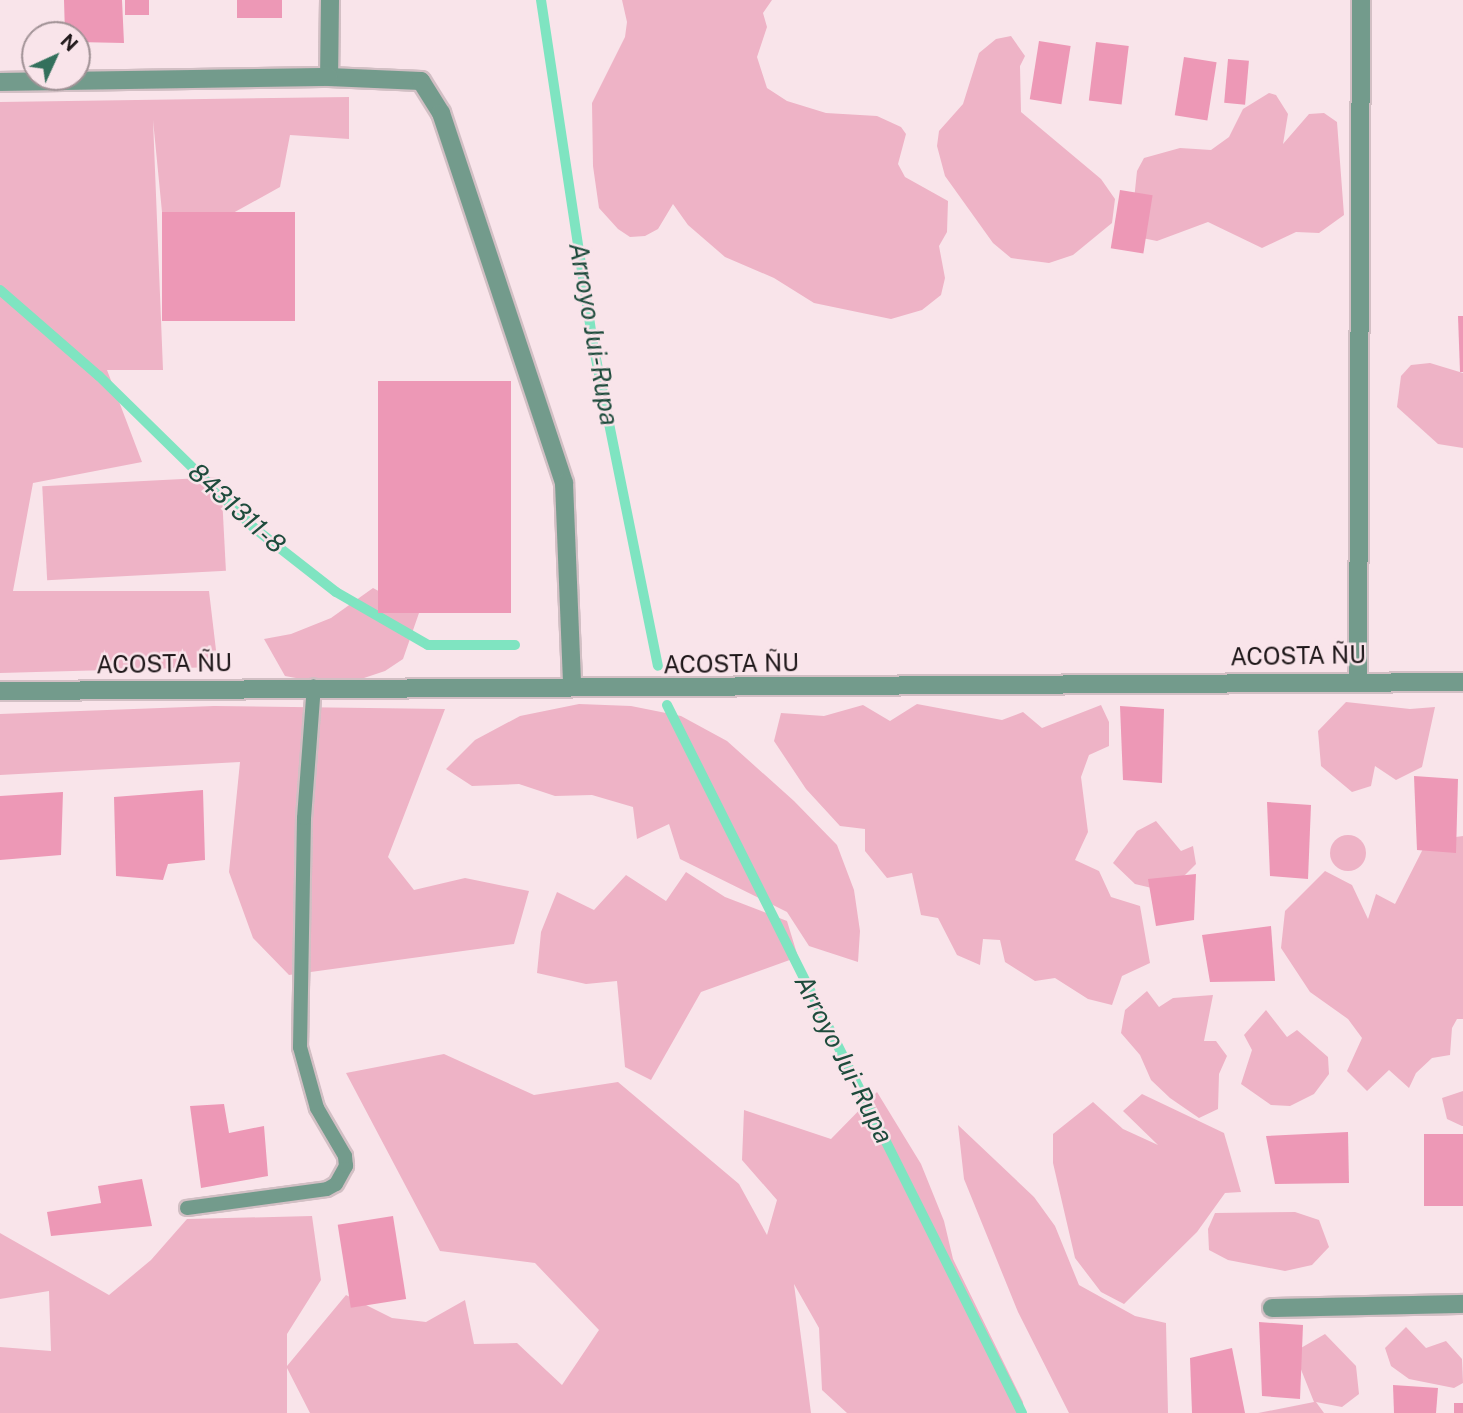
<!DOCTYPE html>
<meta charset="utf-8">
<style>
body{margin:0}
#map{position:relative;width:1463px;height:1413px;overflow:hidden;background:#f9e4ea;font-family:"Public Sans",sans-serif}
div>[style]{position:absolute}
.green>*{inset:0;background:#eeb3c6;transform-origin:0 0}
.round{border-radius:50%}
.stream>*{height:10px;margin:-5px;padding:0 5px;transform-origin:5px;border-radius:5px;background:#7fe4c1}
.building>*{inset:0;background:#ed98b6;transform-origin:0 0}
.roads{filter:drop-shadow(2px 0 #d2bfc4) drop-shadow(-2px 0 #d2bfc4) drop-shadow(0 2px #d2bfc4) drop-shadow(0 -2px #d2bfc4)}
.lane>*{height:14px;margin:-7px;padding:0 7px;transform-origin:7px;border-radius:7px;background:#739b8c}
.street>*{height:18px;margin:-9px;padding:0 9px;transform-origin:9px;border-radius:9px;background:#739b8c}
span{translate:-50% -50%;white-space:nowrap;text-align:center;line-height:1.15;-webkit-text-stroke:5px #f9e4ea;paint-order:stroke}
.street-label{font-size:24px;color:#1e1719}
.water-label{font-size:26px;color:#1e4b3c;font-style:italic}
.north{position:absolute;left:21px;top:21px;width:70px;height:70px;box-sizing:border-box;background:#f9e4ea;border:2px solid #a19296;border-radius:50%;rotate:45deg;font-size:19px;font-weight:700;line-height:28px;text-align:center;color:#1e1719}
.north::after{content:'';display:block;margin:auto;width:24px;height:32px;background:#33705c;clip-path:polygon(50% 0,100% 100%,50% 72%,0 100%)}
</style>
<div id="map">
<div class="green">
<div style="clip-path:polygon(622px 0,772px 0,763px 13px,767px 27px,757px 57px,767px 88px,787px 101px,826px 113px,877px 116px,901px 127px,906px 134px,898px 164px,905px 177px,948px 201px,947px 232px,939px 246px,945px 278px,941px 295px,922px 310px,891px 319px,814px 303px,774px 278px,725px 257px,688px 225px,673px 204px,658px 229px,645px 236px,630px 237px,618px 229px,599px 208px,593px 166px,592px 103px,625px 37px,627px 22px)"></div>
<div style="clip-path:polygon(1011px 36px,1025px 56px,1020px 66px,1021px 112px,1101px 179px,1115px 199px,1112px 223px,1073px 255px,1049px 263px,1011px 258px,993px 243px,945px 176px,937px 146px,939px 131px,963px 104px,979px 53px,996px 39px)"></div>
<div style="clip-path:polygon(1269px 93px,1276px 95px,1288px 114px,1283px 144px,1309px 114px,1324px 113px,1337px 122px,1344px 215px,1319px 233px,1296px 232px,1262px 248px,1208px 222px,1157px 241px,1142px 238px,1134px 200px,1137px 171px,1144px 158px,1180px 148px,1211px 150px,1229px 137px,1243px 109px)"></div>
<div style="clip-path:polygon(349px 97px,349px 139px,290px 135px,280px 187px,233px 213px,162px 212px,153px 120px,163px 370px,107px 370px,142px 462px,33px 483px,13px 591px,209px 591px,218px 667px,0 673px,0 102px)"></div>
<div style="clip-path:polygon(1430px 363px,1463px 373px,1463px 448px,1438px 444px,1397px 407px,1401px 376px,1411px 365px)"></div>
<div style="left:221px;top:477px;width:94px;height:179px;rotate:87deg"></div>
<div style="clip-path:polygon(373px 588px,419px 613px,403px 659px,385px 671px,340px 686px,285px 676px,264px 639px,291px 634px,331px 618px)"></div>
<div style="clip-path:polygon(1346px 702px,1410px 709px,1435px 707px,1422px 767px,1396px 780px,1375px 766px,1371px 786px,1352px 792px,1321px 766px,1318px 731px)"></div>
<div style="clip-path:polygon(579px 704px,631px 706px,681px 716px,727px 741px,794px 801px,837px 845px,854px 890px,860px 931px,858px 962px,809px 946px,787px 912px,680px 859px,669px 824px,637px 839px,633px 807px,592px 795px,555px 796px,519px 784px,472px 786px,446px 769px,475px 740px,520px 716px)"></div>
<div style="clip-path:polygon(917px 704px,1002px 720px,1023px 712px,1042px 728px,1101px 705px,1109px 722px,1109px 746px,1089px 755px,1081px 777px,1088px 832px,1075px 860px,1099px 871px,1111px 897px,1140px 906px,1150px 963px,1122px 976px,1112px 1005px,1088px 999px,1055px 978px,1035px 981px,1005px 962px,1000px 940px,983px 939px,980px 965px,957px 955px,938px 918px,921px 915px,912px 873px,887px 878px,865px 851px,865px 829px,840px 826px,806px 789px,774px 741px,781px 713px,824px 716px,863px 705px,890px 721px)"></div>
<div style="clip-path:polygon(214px 706px,445px 709px,388px 857px,414px 890px,465px 878px,529px 891px,514px 944px,289px 975px,253px 938px,229px 872px,240px 762px,0 775px,0 714px)"></div>
<div style="clip-path:polygon(1156px 821px,1181px 851px,1193px 846px,1196px 864px,1175px 885px,1156px 889px,1135px 884px,1113px 863px,1137px 831px)"></div>
<div class="round" style="left:1330px;top:835px;width:36px;height:36px"></div>
<div style="clip-path:polygon(1463px 836px,1463px 1019px,1457px 1019px,1452px 1028px,1450px 1055px,1432px 1058px,1416px 1073px,1409px 1088px,1389px 1070px,1367px 1091px,1347px 1071px,1362px 1038px,1348px 1019px,1310px 992px,1281px 948px,1285px 911px,1325px 871px,1352px 885px,1368px 919px,1376px 894px,1395px 904px,1427px 841px)"></div>
<div style="clip-path:polygon(686px 872px,725px 897px,787px 921px,798px 957px,701px 992px,651px 1080px,625px 1067px,617px 981px,586px 984px,537px 973px,541px 932px,557px 892px,594px 910px,626px 875px,666px 901px)"></div>
<div style="clip-path:polygon(1147px 991px,1159px 1007px,1173px 998px,1213px 995px,1204px 1041px,1216px 1041px,1227px 1056px,1219px 1074px,1218px 1109px,1199px 1118px,1170px 1098px,1151px 1080px,1140px 1055px,1121px 1033px,1125px 1010px)"></div>
<div style="clip-path:polygon(1266px 1010px,1287px 1037px,1297px 1030px,1328px 1057px,1329px 1074px,1314px 1094px,1290px 1106px,1271px 1105px,1241px 1084px,1252px 1050px,1244px 1035px)"></div>
<div style="clip-path:polygon(444px 1054px,534px 1095px,618px 1082px,739px 1184px,767px 1235px,777px 1200px,742px 1160px,744px 1110px,831px 1139px,877px 1092px,921px 1164px,944px 1221px,953px 1259px,1023px 1402px,1024px 1413px,847px 1413px,822px 1390px,819px 1328px,794px 1284px,811px 1413px,310px 1413px,287px 1368px,287px 1413px,0 1413px,0 1347px,51px 1351px,49px 1291px,0 1299px,0 1233px,109px 1295px,151px 1260px,187px 1219px,312px 1216px,321px 1280px,287px 1334px,287px 1366px,346px 1295px,392px 1318px,426px 1322px,465px 1300px,474px 1344px,517px 1343px,562px 1385px,599px 1330px,535px 1263px,440px 1251px,346px 1073px)"></div>
<div style="clip-path:polygon(1463px 1091px,1463px 1126px,1462px 1126px,1447px 1119px,1442px 1098px)"></div>
<div style="clip-path:polygon(1142px 1094px,1224px 1133px,1241px 1192px,1225px 1193px,1197px 1232px,1124px 1304px,1101px 1292px,1075px 1258px,1053px 1163px,1053px 1134px,1093px 1102px,1123px 1129px,1158px 1145px,1123px 1111px)"></div>
<div style="clip-path:polygon(958px 1125px,1034px 1197px,1055px 1226px,1079px 1285px,1135px 1316px,1166px 1323px,1168px 1413px,1069px 1413px,1018px 1312px,964px 1179px)"></div>
<div style="clip-path:polygon(1295px 1212px,1319px 1220px,1329px 1247px,1312px 1265px,1285px 1271px,1228px 1260px,1209px 1250px,1208px 1229px,1215px 1213px)"></div>
<div style="clip-path:polygon(1406px 1327px,1426px 1348px,1446px 1341px,1462px 1359px,1463px 1383px,1454px 1388px,1409px 1379px,1391px 1366px,1385px 1348px)"></div>
<div style="clip-path:polygon(1325px 1334px,1356px 1366px,1359px 1394px,1342px 1407px,1316px 1402px,1324px 1413px,1258px 1413px,1314px 1402px,1294px 1352px)"></div>
</div>
<div class="stream">
<div style="left:541px;top:0;width:353px;rotate:81.4deg"></div>
<div style="left:594px;top:349px;width:323px;rotate:78.6deg"></div>
<div style="left:0;top:290px;width:131px;rotate:41deg"></div>
<div style="left:99px;top:376px;width:217px;rotate:44.4deg"></div>
<div style="left:254px;top:528px;width:104px;rotate:38deg"></div>
<div style="left:336px;top:592px;width:106px;rotate:29.9deg"></div>
<div style="left:428px;top:645px;width:87px"></div>
<div style="left:667px;top:705px;width:792px;rotate:63.37deg"></div>
</div>
<div class="building">
<div style="clip-path:polygon(64px 0,122px 0,124px 43px,77px 42px,77px 35px,65px 35px)"></div>
<div style="left:125px;top:0;width:24px;height:15px"></div>
<div style="left:237px;top:0;width:45px;height:18px"></div>
<div style="left:1039px;top:41px;width:32px;height:59px;rotate:9deg"></div>
<div style="left:1096px;top:42px;width:33px;height:59px;rotate:7deg"></div>
<div style="left:1184px;top:57px;width:33px;height:59px;rotate:9deg"></div>
<div style="left:1228px;top:59px;width:21px;height:44px;rotate:5deg"></div>
<div style="left:1120px;top:190px;width:33px;height:59px;rotate:9deg"></div>
<div style="left:162px;top:212px;width:133px;height:109px"></div>
<div style="clip-path:polygon(1458px 316px,1463px 316px,1463px 372px,1460px 372px)"></div>
<div style="left:378px;top:381px;width:133px;height:232px"></div>
<div style="clip-path:polygon(1120px 706px,1164px 709px,1162px 783px,1123px 780px)"></div>
<div style="clip-path:polygon(1414px 776px,1458px 779px,1456px 853px,1417px 850px)"></div>
<div style="clip-path:polygon(203px 790px,205px 860px,168px 864px,163px 880px,116px 876px,114px 797px)"></div>
<div style="clip-path:polygon(63px 792px,61px 855px,0 860px,0 796px)"></div>
<div style="clip-path:polygon(1267px 802px,1311px 805px,1308px 879px,1270px 876px)"></div>
<div style="clip-path:polygon(1196px 874px,1194px 920px,1156px 926px,1148px 879px)"></div>
<div style="clip-path:polygon(1271px 926px,1275px 981px,1210px 982px,1202px 935px)"></div>
<div style="clip-path:polygon(224px 1104px,229px 1133px,264px 1126px,268px 1176px,201px 1188px,190px 1106px)"></div>
<div style="clip-path:polygon(1348px 1132px,1349px 1183px,1275px 1184px,1266px 1136px)"></div>
<div style="left:1463px;top:1134px;width:72px;height:39px;rotate:90deg"></div>
<div style="clip-path:polygon(142px 1179px,152px 1226px,51px 1236px,47px 1212px,101px 1203px,98px 1186px)"></div>
<div style="left:393px;top:1216px;width:84px;height:56px;rotate:81deg"></div>
<div style="clip-path:polygon(1259px 1322px,1303px 1325px,1300px 1399px,1262px 1396px)"></div>
<div style="clip-path:polygon(1232px 1348px,1245px 1413px,1192px 1413px,1190px 1358px)"></div>
<div style="clip-path:polygon(1393px 1385px,1438px 1388px,1436px 1413px,1394px 1413px)"></div>
<div style="left:1454px;top:1403px;width:9px;height:10px"></div>
</div>
<div class="roads">
<div class="lane">
<div style="left:187px;top:1208px;width:141px;rotate:-7.7deg"></div>
<div style="left:327px;top:1189px;width:10px;rotate:-29deg"></div>
<div style="left:336px;top:1184px;width:21px;rotate:-61deg"></div>
<div style="left:346px;top:1166px;width:10px;rotate:-96deg"></div>
<div style="left:345px;top:1156px;width:56px;rotate:-120.3deg"></div>
<div style="left:317px;top:1108px;width:63px;rotate:-105.6deg"></div>
<div style="left:300px;top:1047px;width:229px;rotate:-89deg"></div>
<div style="left:304px;top:818px;width:132px;rotate:-85.7deg"></div>
</div>
<div class="street">
<div style="left:330px;top:0;width:77px;rotate:90.7deg"></div>
<div style="left:329px;top:77px;width:92px;rotate:2.5deg"></div>
<div style="left:421px;top:81px;width:38px;rotate:58deg"></div>
<div style="left:441px;top:113px;width:390px;rotate:71.6deg"></div>
<div style="left:564px;top:483px;width:202px;rotate:87.7deg"></div>
<div style="left:0;top:82px;width:329px;rotate:-0.9deg"></div>
<div style="left:1358px;top:680px;width:680px;rotate:-89.75deg"></div>
<div style="left:0;top:691px;width:1463px;rotate:-0.35deg"></div>
<div style="left:1272px;top:1308px;width:191px;rotate:-1.2deg"></div>
</div>
</div>
<div class="street-label">
<span style="left:1298px;top:656px;rotate:-1deg">ACOSTA ÑU</span>
<span style="left:164px;top:664px;rotate:-1deg">ACOSTA ÑU</span>
<span style="left:731px;top:664px;rotate:-1deg">ACOSTA ÑU</span>
</div>
<div class="water-label">
<span style="left:594px;top:334px;rotate:80deg">Arroyo Jui-Rupa</span>
<span style="left:237px;top:508px;rotate:42deg">8431311-8</span>
<span style="left:844px;top:1059px;rotate:63deg">Arroyo Jui-Rupa</span>
</div>
<div class="north">N</div>
</div>
